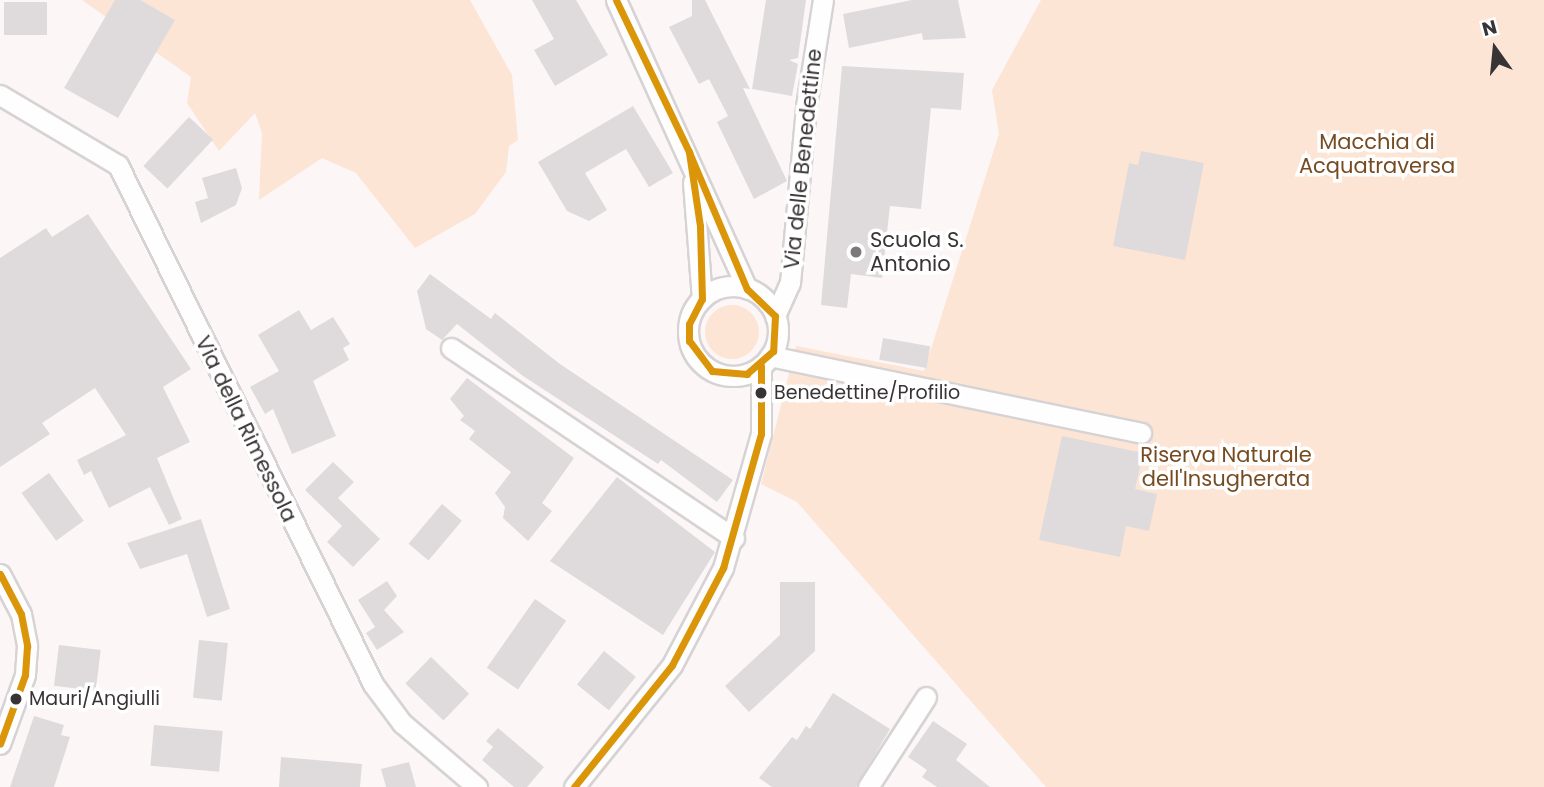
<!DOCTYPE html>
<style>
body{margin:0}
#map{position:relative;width:1544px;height:787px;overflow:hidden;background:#fcf6f7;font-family:Poppins,sans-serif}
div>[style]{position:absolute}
.green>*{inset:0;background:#fce5d4}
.round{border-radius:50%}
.building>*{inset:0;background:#dfdbdd;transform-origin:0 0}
.roads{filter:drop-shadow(2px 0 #d7d3d4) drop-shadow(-2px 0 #d7d3d4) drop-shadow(0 2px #d7d3d4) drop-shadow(0 -2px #d7d3d4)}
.minor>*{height:19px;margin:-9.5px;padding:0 9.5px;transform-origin:9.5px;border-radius:9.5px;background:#fffefe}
.minor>.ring{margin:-9.5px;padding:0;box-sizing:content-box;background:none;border:19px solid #fffefe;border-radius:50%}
.bus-1>*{height:7px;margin:-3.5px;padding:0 3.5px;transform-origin:3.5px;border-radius:3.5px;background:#da9508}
.dots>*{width:19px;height:19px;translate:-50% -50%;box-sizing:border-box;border:4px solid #fff;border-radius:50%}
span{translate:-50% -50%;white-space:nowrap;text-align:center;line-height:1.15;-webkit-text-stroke:7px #fff;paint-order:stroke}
.bus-label{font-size:19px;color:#383435}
.left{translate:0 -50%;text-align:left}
.park-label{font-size:21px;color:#774b22}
.street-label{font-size:21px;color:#383435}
.poi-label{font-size:21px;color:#383435}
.north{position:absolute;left:1460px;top:14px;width:70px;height:70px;-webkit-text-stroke:5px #fff;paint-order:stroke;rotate:345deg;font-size:19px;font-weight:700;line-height:28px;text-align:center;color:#383435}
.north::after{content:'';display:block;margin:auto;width:24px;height:32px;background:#383435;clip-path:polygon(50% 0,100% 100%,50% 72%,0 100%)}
</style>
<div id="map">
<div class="green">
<div style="clip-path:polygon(82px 0,470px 0,512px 75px,518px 140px,509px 146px,506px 172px,475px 214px,415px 248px,356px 173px,322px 158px,259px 200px,262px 133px,255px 113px,219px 151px,187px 103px,191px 77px)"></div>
<div style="clip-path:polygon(1041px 0,1544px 0,1544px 787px,1046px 787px,797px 502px,761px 484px,796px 346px,924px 371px,999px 134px,992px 90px)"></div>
<div class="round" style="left:705px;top:305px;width:54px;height:54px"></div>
</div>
<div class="building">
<div style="clip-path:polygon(115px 0,140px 0,175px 20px,118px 118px,64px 88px)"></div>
<div style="clip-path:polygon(532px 0,576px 0,608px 55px,555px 86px,534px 50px,554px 39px)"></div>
<div style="clip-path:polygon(692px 0,705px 0,750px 89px,743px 88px,787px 181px,754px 199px,717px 122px,728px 116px,709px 79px,699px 84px,669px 27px,692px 16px)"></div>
<div style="clip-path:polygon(766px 0,806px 0,798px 58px,789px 60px,798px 64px,792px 96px,752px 89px)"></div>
<div style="clip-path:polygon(912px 0,958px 0,966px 38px,923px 40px,922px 33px,849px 48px,843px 14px)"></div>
<div style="left:4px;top:2px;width:43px;height:33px"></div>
<div style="clip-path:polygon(842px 66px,964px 73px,961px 110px,931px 108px,921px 209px,890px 206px,882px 278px,851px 274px,847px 308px,821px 305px)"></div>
<div style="clip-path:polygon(633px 106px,673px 173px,649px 187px,626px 149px,585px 173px,607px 210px,589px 221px,567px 211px,538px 162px)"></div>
<div style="left:189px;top:117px;width:33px;height:67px;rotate:43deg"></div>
<div style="clip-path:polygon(1141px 151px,1204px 163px,1185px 260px,1113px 246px,1129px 163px,1138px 165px)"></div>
<div style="clip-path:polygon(236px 168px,242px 188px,236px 205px,201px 223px,195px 202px,208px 198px,202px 178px)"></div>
<div style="clip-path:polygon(88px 214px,191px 369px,163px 387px,190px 442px,157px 458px,182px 519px,169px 525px,150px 487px,109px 508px,91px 471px,84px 475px,77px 460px,126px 435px,95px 388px,42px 423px,50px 434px,0 467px,0 258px,46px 228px,52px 237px)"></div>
<div style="clip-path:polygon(430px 274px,491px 319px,495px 313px,560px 364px,733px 480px,717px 502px,661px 460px,658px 464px,523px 376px,457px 324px,442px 340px,426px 329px,417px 291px)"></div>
<div style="clip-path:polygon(299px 310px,311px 330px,333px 317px,350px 344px,343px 348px,349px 360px,313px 381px,336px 436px,292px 454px,273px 409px,265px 414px,250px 387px,279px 371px,258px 335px)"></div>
<div style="left:883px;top:338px;width:48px;height:22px;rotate:10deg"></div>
<div style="clip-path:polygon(467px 378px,574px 458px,542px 503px,552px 511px,528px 541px,503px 518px,505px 507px,495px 493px,511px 472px,469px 439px,475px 431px,460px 420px,464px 416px,450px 399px)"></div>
<div style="clip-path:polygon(1062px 436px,1143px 453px,1135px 489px,1157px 494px,1149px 531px,1126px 526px,1120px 557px,1039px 540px)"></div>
<div style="clip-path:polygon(333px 462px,354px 482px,338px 498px,380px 539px,353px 567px,327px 542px,342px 526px,305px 490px)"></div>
<div style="left:49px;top:473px;width:59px;height:34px;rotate:54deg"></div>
<div style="clip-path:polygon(617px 477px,715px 552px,663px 635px,550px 561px)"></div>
<div style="left:442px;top:504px;width:26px;height:52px;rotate:40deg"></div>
<div style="clip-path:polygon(201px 519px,230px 609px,207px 617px,187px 554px,140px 569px,127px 543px)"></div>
<div style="clip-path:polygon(387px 581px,397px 596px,384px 610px,404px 632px,377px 650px,366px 633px,375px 627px,358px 600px)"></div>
<div style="clip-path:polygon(780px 582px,815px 582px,815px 651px,749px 712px,725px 686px,780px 635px)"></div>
<div style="left:535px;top:599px;width:38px;height:84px;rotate:35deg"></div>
<div style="left:199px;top:640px;width:29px;height:58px;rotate:6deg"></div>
<div style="left:59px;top:645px;width:42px;height:41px;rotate:7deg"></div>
<div style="left:604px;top:651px;width:41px;height:43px;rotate:39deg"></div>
<div style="left:431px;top:657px;width:53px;height:37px;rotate:44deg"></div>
<div style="clip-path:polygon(833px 693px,890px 729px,856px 787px,772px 787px,759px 778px,792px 737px,797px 740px,806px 726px,810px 729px)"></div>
<div style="clip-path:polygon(34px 716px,64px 725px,61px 735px,70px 737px,54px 787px,10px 787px)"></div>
<div style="clip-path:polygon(933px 721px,967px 744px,956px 760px,990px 787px,937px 787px,922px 777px,927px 770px,908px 757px)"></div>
<div style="left:154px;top:725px;width:69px;height:41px;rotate:5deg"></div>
<div style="clip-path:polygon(498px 728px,544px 767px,527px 787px,514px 787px,482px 760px,493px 747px,486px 741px)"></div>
<div style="clip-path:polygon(281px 757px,362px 764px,360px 787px,279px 787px)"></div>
<div style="clip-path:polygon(409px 762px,416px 787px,386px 787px,381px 769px)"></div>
</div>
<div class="roads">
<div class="minor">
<div style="left:616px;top:0;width:317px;rotate:65.6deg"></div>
<div style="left:0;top:95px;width:137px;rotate:30.7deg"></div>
<div style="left:118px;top:165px;width:578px;rotate:63.83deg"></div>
<div style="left:373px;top:684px;width:49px;rotate:53.4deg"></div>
<div style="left:402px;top:723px;width:99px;rotate:40.5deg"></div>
<div style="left:693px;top:182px;width:117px;rotate:85.6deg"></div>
<div class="ring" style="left:688px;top:286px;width:71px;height:71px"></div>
<div style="left:775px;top:316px;width:36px;rotate:-66deg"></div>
<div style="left:790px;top:283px;width:178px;rotate:-84.8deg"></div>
<div style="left:806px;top:106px;width:107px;rotate:-80.9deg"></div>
<div style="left:451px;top:348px;width:341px;rotate:33.9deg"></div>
<div style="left:770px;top:356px;width:379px;rotate:11.7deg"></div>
<div style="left:0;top:574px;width:45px;rotate:62.3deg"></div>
<div style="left:21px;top:614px;width:33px;rotate:79deg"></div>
<div style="left:27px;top:646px;width:29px;rotate:94deg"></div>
<div style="left:25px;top:675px;width:73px;rotate:109.9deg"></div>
<div style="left:574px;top:787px;width:156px;rotate:-51.2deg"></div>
<div style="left:672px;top:665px;width:110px;rotate:-62.3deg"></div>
<div style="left:723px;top:568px;width:139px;rotate:-74.2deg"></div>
<div style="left:761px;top:434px;width:68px;rotate:-90deg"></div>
<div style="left:868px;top:787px;width:107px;rotate:-57.2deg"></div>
</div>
</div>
<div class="bus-1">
<div style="left:616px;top:0;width:169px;rotate:64.3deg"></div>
<div style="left:689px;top:152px;width:149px;rotate:67.1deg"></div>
<div style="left:747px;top:289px;width:39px;rotate:44deg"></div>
<div style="left:775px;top:316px;width:35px;rotate:93deg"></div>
<div style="left:773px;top:351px;width:35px;rotate:139deg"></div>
<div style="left:747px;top:374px;width:35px;rotate:-175deg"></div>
<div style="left:712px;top:371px;width:38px;rotate:-127deg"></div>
<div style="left:689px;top:341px;width:17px;rotate:-90deg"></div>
<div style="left:689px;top:324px;width:28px;rotate:-63deg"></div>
<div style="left:702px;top:299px;width:73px;rotate:-91.6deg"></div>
<div style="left:700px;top:226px;width:75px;rotate:-98.5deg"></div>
<div style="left:0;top:574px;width:45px;rotate:62.3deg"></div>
<div style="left:21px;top:614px;width:33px;rotate:79deg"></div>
<div style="left:27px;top:646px;width:29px;rotate:94deg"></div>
<div style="left:25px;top:675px;width:73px;rotate:109.9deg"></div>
<div style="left:574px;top:787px;width:156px;rotate:-51.2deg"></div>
<div style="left:672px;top:665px;width:110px;rotate:-62.3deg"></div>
<div style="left:723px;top:568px;width:139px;rotate:-74.2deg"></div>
<div style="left:761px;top:434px;width:68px;rotate:-90deg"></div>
</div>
<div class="dots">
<div style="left:856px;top:252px;background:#7d7879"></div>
<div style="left:761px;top:393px;background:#383435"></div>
<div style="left:16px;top:699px;background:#383435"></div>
</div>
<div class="bus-label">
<span class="left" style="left:774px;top:393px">Benedettine/Profilio</span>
<span class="left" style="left:29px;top:699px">Mauri/Angiulli</span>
</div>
<div class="park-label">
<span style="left:1377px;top:154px">Macchia di<br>Acquatraversa</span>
<span style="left:1226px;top:467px">Riserva Naturale<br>dell'Insugherata</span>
</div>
<div class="street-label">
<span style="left:803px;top:159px;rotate:-84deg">Via delle Benedettine</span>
<span style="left:246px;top:429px;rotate:64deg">Via della Rimessola</span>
</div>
<div class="poi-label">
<span class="left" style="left:870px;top:252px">Scuola S.<br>Antonio</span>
</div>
<div class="north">N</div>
</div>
